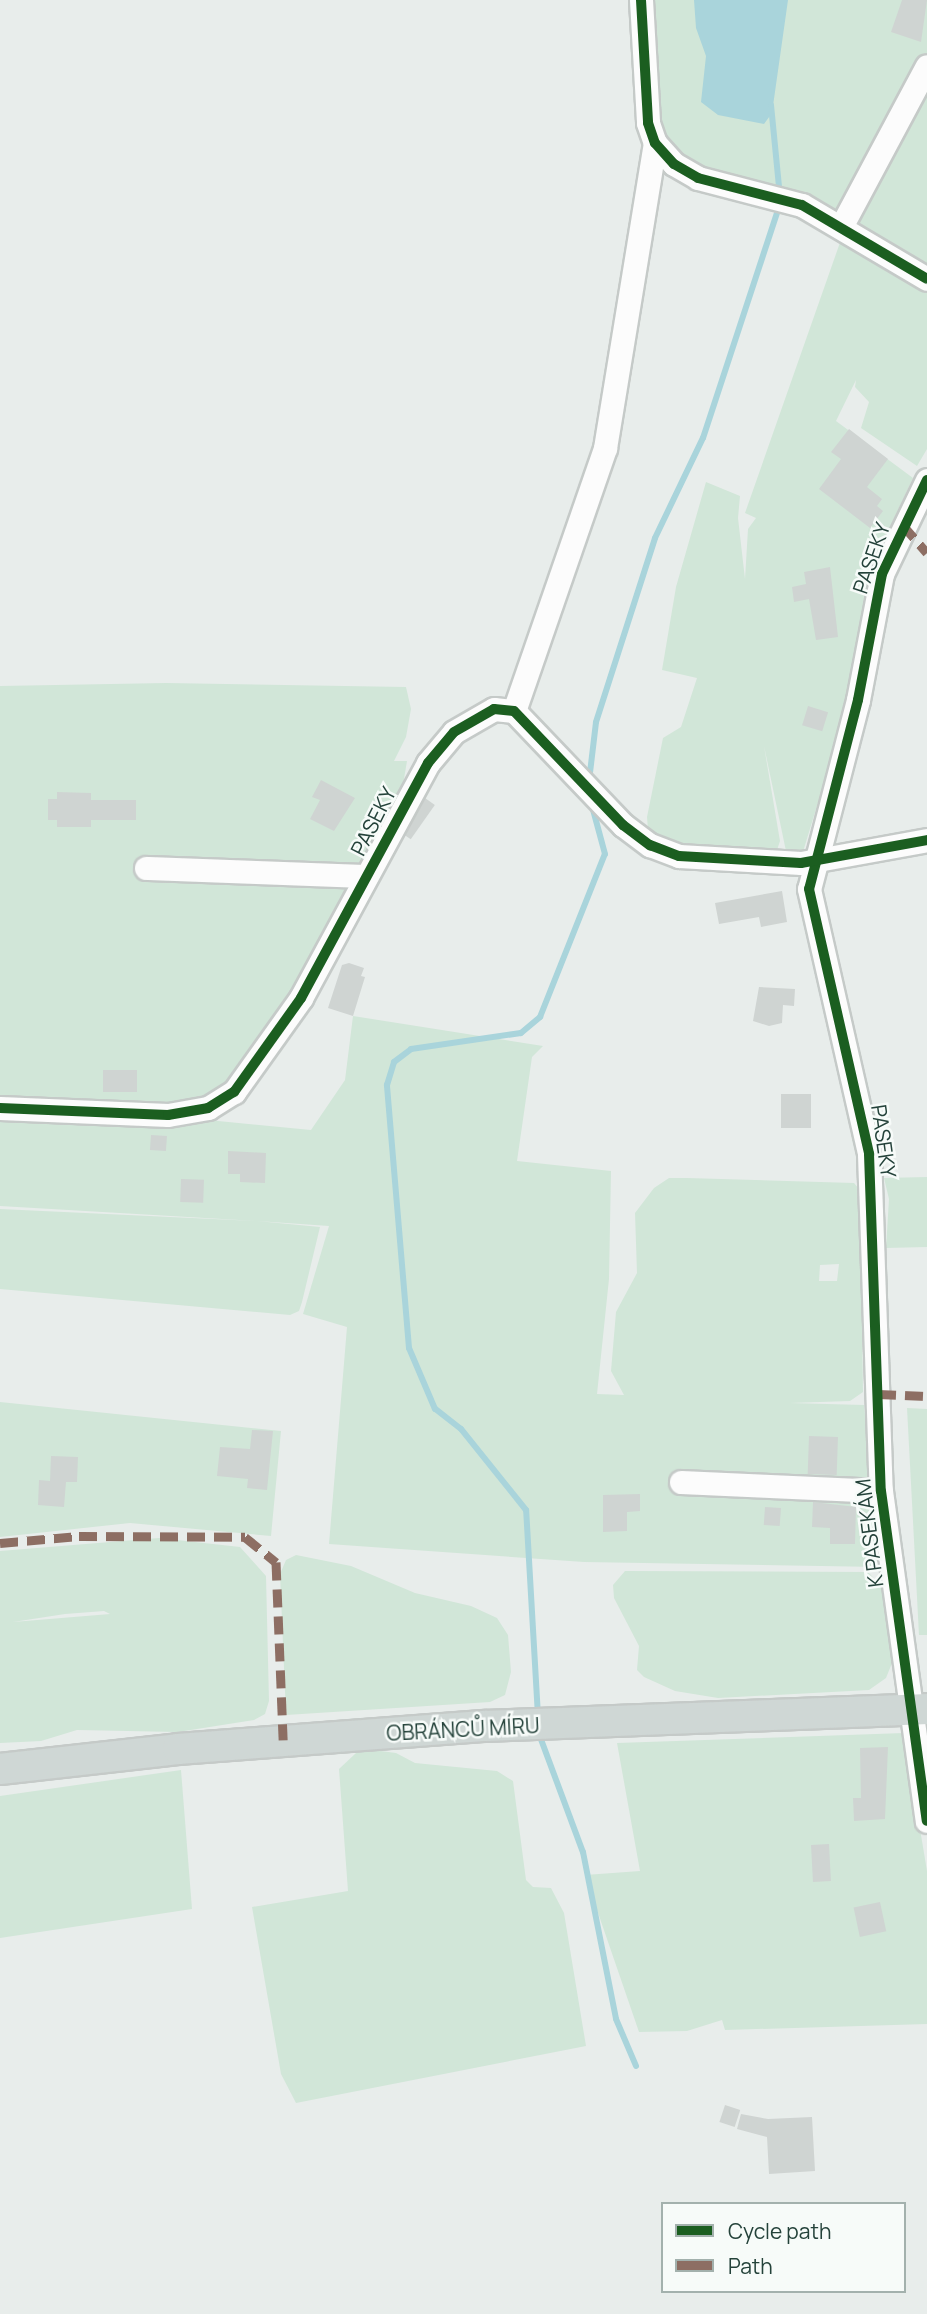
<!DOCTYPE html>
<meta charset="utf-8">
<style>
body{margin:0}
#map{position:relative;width:927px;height:2314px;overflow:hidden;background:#e8edeb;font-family:Manrope,sans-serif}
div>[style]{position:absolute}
.green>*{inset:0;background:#d1e6d8}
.water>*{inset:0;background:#a9d4db}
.stream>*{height:6px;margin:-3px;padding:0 3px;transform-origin:3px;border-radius:3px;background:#a9d4db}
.building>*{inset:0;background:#cfd4d2;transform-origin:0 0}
.roads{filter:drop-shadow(2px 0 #c5cac8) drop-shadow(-2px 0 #c5cac8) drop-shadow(0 2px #c5cac8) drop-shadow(0 -2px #c5cac8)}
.minor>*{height:23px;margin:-11.5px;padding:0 11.5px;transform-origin:11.5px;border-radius:11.5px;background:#fcfcfc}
.major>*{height:30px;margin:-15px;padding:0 15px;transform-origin:15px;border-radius:15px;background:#cfd7d5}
.quiet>*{height:9px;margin-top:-4.5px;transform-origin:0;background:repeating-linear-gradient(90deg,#8d6e63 0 18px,transparent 0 27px)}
.cycleway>*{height:10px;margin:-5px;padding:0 5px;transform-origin:5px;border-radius:5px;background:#1b5e20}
span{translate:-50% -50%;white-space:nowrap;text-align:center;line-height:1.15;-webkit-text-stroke:5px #f7fbf9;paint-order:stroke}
.street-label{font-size:21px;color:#24423a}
.legend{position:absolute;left:661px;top:2202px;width:245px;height:91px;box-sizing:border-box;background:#f7fbf9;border:2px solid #a3b1ad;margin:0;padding:9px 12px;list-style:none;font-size:21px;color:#24423a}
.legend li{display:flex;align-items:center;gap:14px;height:35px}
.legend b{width:35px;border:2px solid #a3b1ad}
</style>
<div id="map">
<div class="green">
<div style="clip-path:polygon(649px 0,927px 0,927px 269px,834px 208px,790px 191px,699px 168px,678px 154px,663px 139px,656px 114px)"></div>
<div style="clip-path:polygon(843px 234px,927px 286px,927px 449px,917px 466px,861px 428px,869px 402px,855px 387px,856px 380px,836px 421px,913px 478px,874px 561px,860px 620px,849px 701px,802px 855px,786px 851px,764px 746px,780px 841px,776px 853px,704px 853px,657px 838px,648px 830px,647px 817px,663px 738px,681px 727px,697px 678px,662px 670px,676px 587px,706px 482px,740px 496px,738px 518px,745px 579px,748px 529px,756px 518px,745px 513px)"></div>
<div style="clip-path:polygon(166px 683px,406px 687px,411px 709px,406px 737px,394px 761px,407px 761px,403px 785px,356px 882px,258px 1054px,216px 1094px,178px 1107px,0 1101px,0 686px)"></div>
<div style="clip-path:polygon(evenodd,353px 1016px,543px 1046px,532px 1057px,517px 1161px,611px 1171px,609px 1279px,597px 1394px,624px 1395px,611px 1371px,616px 1312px,637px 1273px,635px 1213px,654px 1188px,669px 1178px,687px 1178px,854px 1183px,860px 1190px,863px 1392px,850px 1401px,790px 1403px,864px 1405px,872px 1478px,809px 1478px,872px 1493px,880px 1567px,584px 1562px,329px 1544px,347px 1327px,303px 1314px,329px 1226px,257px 1221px,320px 1227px,302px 1302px,299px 1311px,290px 1315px,0 1289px,0 1209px,256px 1221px,0 1206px,0 1119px,198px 1119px,311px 1130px,345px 1080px,353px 1016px,839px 1264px,837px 1281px,819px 1281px,820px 1265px,839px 1264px)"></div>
<div style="clip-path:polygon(927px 1177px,927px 1247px,886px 1248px,889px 1199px,884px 1178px)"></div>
<div style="clip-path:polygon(0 1402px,281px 1431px,271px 1536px,130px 1523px,0 1537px)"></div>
<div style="clip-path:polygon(907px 1408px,927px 1409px,927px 1635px,919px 1635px)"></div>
<div style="clip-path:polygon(evenodd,159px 1538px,240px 1547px,266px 1576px,269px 1701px,265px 1714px,254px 1720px,178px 1732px,77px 1730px,41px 1741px,0 1743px,0 1551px,159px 1538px,104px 1611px,110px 1614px,13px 1622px,65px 1614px,104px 1611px)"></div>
<div style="clip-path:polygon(296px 1555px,351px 1566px,415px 1593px,471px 1606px,497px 1618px,508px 1635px,511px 1672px,505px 1695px,490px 1702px,286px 1715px,280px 1574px,286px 1560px)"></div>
<div style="clip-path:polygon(625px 1571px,868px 1572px,883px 1588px,892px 1663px,886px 1678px,869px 1690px,718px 1698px,675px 1691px,644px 1677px,637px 1670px,639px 1646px,614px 1598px,613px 1585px)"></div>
<div style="clip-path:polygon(904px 1733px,927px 1871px,927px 2024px,725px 2030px,722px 2020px,687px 2031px,639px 2032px,585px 1875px,640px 1871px,617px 1743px)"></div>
<div style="clip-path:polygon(373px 1750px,396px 1753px,415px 1763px,497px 1771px,513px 1781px,526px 1880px,533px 1887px,551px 1888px,564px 1913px,586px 2046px,296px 2103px,281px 2074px,252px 1907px,348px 1891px,339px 1769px,356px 1753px)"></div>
<div style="clip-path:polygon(181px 1770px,192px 1909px,0 1938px,0 1796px)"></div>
</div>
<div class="water">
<div style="clip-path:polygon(694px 0,788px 0,772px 113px,764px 124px,718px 115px,701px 102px,706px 56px,696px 28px)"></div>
</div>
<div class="stream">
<div style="left:771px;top:105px;width:81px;rotate:84.4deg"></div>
<div style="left:589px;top:781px;width:59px;rotate:-83.2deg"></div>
<div style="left:596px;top:722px;width:193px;rotate:-72.2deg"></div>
<div style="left:655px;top:538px;width:111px;rotate:-64.4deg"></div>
<div style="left:703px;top:438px;width:240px;rotate:-71.8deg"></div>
<div style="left:538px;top:1716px;width:206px;rotate:-93.3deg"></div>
<div style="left:526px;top:1510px;width:104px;rotate:-128.7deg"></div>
<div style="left:461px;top:1429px;width:33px;rotate:-142deg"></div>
<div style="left:435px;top:1409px;width:66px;rotate:-113.1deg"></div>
<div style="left:409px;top:1348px;width:264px;rotate:-94.8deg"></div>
<div style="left:387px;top:1085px;width:24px;rotate:-73deg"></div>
<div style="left:394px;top:1062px;width:21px;rotate:-37deg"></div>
<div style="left:411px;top:1049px;width:111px;rotate:-8.3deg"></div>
<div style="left:521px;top:1033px;width:25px;rotate:-40deg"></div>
<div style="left:540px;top:1017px;width:175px;rotate:-68.3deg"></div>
<div style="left:605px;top:854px;width:54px;rotate:-105.1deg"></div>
<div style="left:539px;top:1734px;width:126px;rotate:69.6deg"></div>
<div style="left:583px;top:1852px;width:170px;rotate:78.8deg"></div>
<div style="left:616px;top:2019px;width:51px;rotate:66.9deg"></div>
</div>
<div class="building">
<div style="clip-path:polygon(902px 0,927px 0,921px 42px,891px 32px)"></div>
<div style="clip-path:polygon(849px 429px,888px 459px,867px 487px,882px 499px,877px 506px,883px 511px,870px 528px,819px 489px,841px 459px,831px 452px)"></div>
<div style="clip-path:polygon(830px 567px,838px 637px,816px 640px,809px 599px,794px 602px,792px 587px,806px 584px,804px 572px)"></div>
<div style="left:808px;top:706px;width:21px;height:20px;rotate:17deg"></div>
<div style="clip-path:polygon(321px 780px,355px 798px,334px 831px,310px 819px,320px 800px,312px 797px)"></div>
<div style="clip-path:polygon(57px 792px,91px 793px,91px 800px,136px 800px,136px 820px,91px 820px,91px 827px,57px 827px,57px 820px,48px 820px,48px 799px,57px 799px)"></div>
<div style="left:425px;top:798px;width:12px;height:42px;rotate:35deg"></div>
<div style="clip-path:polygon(782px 891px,787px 922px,761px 927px,759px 917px,719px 924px,715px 903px)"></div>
<div style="clip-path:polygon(349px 963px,364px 968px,361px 976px,365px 977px,353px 1016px,328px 1008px,342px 965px)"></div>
<div style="clip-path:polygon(759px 987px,795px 989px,794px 1006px,783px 1005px,782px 1023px,769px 1026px,753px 1021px)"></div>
<div style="left:103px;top:1070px;width:34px;height:22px"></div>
<div style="left:781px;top:1094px;width:30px;height:34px"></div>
<div style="left:151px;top:1135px;width:16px;height:15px;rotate:4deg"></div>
<div style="clip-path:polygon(228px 1151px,266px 1153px,265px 1183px,240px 1182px,240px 1174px,228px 1174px)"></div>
<div style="left:181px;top:1179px;width:23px;height:23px;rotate:2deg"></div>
<div style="clip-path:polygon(252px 1430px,273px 1431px,267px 1490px,247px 1488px,248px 1479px,217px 1476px,220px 1447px,250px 1449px)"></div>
<div style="left:809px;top:1436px;width:29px;height:38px;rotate:2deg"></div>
<div style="clip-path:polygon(51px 1456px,78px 1457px,77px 1482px,66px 1482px,64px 1507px,38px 1505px,39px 1480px,50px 1481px)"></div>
<div style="clip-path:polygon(640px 1494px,640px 1511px,627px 1512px,627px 1531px,603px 1532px,603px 1495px)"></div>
<div style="clip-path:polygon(813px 1502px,856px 1507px,855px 1544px,830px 1544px,830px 1528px,812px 1527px)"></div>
<div style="left:765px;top:1507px;width:16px;height:18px;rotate:4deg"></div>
<div style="clip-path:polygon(888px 1747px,885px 1819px,854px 1821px,853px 1798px,861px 1798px,860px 1748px)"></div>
<div style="left:829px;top:1844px;width:37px;height:18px;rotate:87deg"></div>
<div style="left:880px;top:1902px;width:30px;height:27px;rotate:78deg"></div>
<div style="left:725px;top:2105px;width:16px;height:18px;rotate:18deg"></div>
<div style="clip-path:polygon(741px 2114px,768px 2119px,812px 2117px,815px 2171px,769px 2174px,767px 2137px,737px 2129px)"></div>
</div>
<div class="roads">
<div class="minor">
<div style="left:641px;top:0;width:123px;rotate:86.7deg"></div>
<div style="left:648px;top:123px;width:21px;rotate:71deg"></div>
<div style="left:655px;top:143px;width:28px;rotate:48deg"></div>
<div style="left:674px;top:164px;width:28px;rotate:30deg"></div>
<div style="left:698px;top:178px;width:107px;rotate:14.6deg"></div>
<div style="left:802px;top:205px;width:145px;rotate:30.6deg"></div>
<div style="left:842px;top:225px;width:180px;rotate:-61.9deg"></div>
<div style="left:927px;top:480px;width:104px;rotate:115.6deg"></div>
<div style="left:882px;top:574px;width:128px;rotate:100.8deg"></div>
<div style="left:858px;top:700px;width:195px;rotate:104.5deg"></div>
<div style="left:809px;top:889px;width:272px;rotate:77.2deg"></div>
<div style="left:869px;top:1154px;width:337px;rotate:88deg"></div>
<div style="left:881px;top:1491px;width:333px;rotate:82.1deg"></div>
<div style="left:514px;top:711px;width:278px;rotate:-70.9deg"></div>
<div style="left:605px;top:448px;width:309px;rotate:-80.7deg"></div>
<div style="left:146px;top:868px;width:220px;rotate:2.1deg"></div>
<div style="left:0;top:1108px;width:168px;rotate:2.4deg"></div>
<div style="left:168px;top:1115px;width:41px;rotate:-9.9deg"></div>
<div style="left:208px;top:1108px;width:31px;rotate:-32deg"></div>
<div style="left:234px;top:1092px;width:115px;rotate:-54.5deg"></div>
<div style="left:301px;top:998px;width:267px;rotate:-61.6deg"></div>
<div style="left:428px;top:763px;width:40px;rotate:-50deg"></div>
<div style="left:454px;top:732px;width:46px;rotate:-29.9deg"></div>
<div style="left:494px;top:709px;width:20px;rotate:6deg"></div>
<div style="left:514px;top:711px;width:158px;rotate:46.3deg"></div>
<div style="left:623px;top:825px;width:34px;rotate:37deg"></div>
<div style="left:650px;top:845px;width:31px;rotate:21deg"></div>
<div style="left:679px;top:856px;width:122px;rotate:3.3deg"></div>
<div style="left:801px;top:863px;width:128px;rotate:-10.3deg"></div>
<div style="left:681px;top:1482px;width:200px;rotate:2.6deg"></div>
</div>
<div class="major">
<div style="left:0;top:1769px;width:179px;rotate:-6.4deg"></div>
<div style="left:178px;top:1749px;width:309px;rotate:-4.3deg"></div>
<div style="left:486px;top:1726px;width:441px;rotate:-2.2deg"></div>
</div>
</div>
<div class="quiet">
<div style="left:902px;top:524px;width:38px;rotate:49deg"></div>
<div style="left:878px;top:1394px;width:49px;rotate:2.3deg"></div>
<div style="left:0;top:1543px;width:79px;rotate:-5.1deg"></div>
<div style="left:79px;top:1536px;width:166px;rotate:0.3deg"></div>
<div style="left:245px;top:1537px;width:40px;rotate:39deg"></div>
<div style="left:276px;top:1562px;width:178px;rotate:87.7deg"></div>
</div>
<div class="cycleway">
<div style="left:641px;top:0;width:123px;rotate:86.7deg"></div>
<div style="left:648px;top:123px;width:21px;rotate:71deg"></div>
<div style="left:655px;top:143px;width:28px;rotate:48deg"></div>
<div style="left:674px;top:164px;width:28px;rotate:30deg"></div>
<div style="left:698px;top:178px;width:107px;rotate:14.6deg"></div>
<div style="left:802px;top:205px;width:145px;rotate:30.6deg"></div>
<div style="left:927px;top:480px;width:104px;rotate:115.6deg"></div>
<div style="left:882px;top:574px;width:128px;rotate:100.8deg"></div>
<div style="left:858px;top:700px;width:195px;rotate:104.5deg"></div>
<div style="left:809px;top:889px;width:272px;rotate:77.2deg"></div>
<div style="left:869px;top:1154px;width:337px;rotate:88deg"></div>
<div style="left:881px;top:1491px;width:333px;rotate:82.1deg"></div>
<div style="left:0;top:1108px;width:168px;rotate:2.4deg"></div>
<div style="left:168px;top:1115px;width:41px;rotate:-9.9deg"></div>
<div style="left:208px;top:1108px;width:31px;rotate:-32deg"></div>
<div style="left:234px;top:1092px;width:115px;rotate:-54.5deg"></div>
<div style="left:301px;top:998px;width:267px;rotate:-61.6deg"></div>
<div style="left:428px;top:763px;width:40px;rotate:-50deg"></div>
<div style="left:454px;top:732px;width:46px;rotate:-29.9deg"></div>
<div style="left:494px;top:709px;width:20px;rotate:6deg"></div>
<div style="left:514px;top:711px;width:158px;rotate:46.3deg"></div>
<div style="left:623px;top:825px;width:34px;rotate:37deg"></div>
<div style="left:650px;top:845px;width:31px;rotate:21deg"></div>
<div style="left:679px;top:856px;width:122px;rotate:3.3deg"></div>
<div style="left:801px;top:863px;width:128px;rotate:-10.3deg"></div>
</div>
<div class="street-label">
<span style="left:871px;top:558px;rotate:-71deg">PASEKY</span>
<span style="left:373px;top:821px;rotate:-63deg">PASEKY</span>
<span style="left:884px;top:1141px;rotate:82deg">PASEKY</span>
<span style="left:869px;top:1533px;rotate:-97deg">K PASEKÁM</span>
<span style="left:463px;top:1729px;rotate:-3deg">OBRÁNCŮ MÍRU</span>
</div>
<ul class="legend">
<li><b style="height:9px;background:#1b5e20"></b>Cycle path</li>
<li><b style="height:9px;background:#8d6e63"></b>Path</li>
</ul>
</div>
